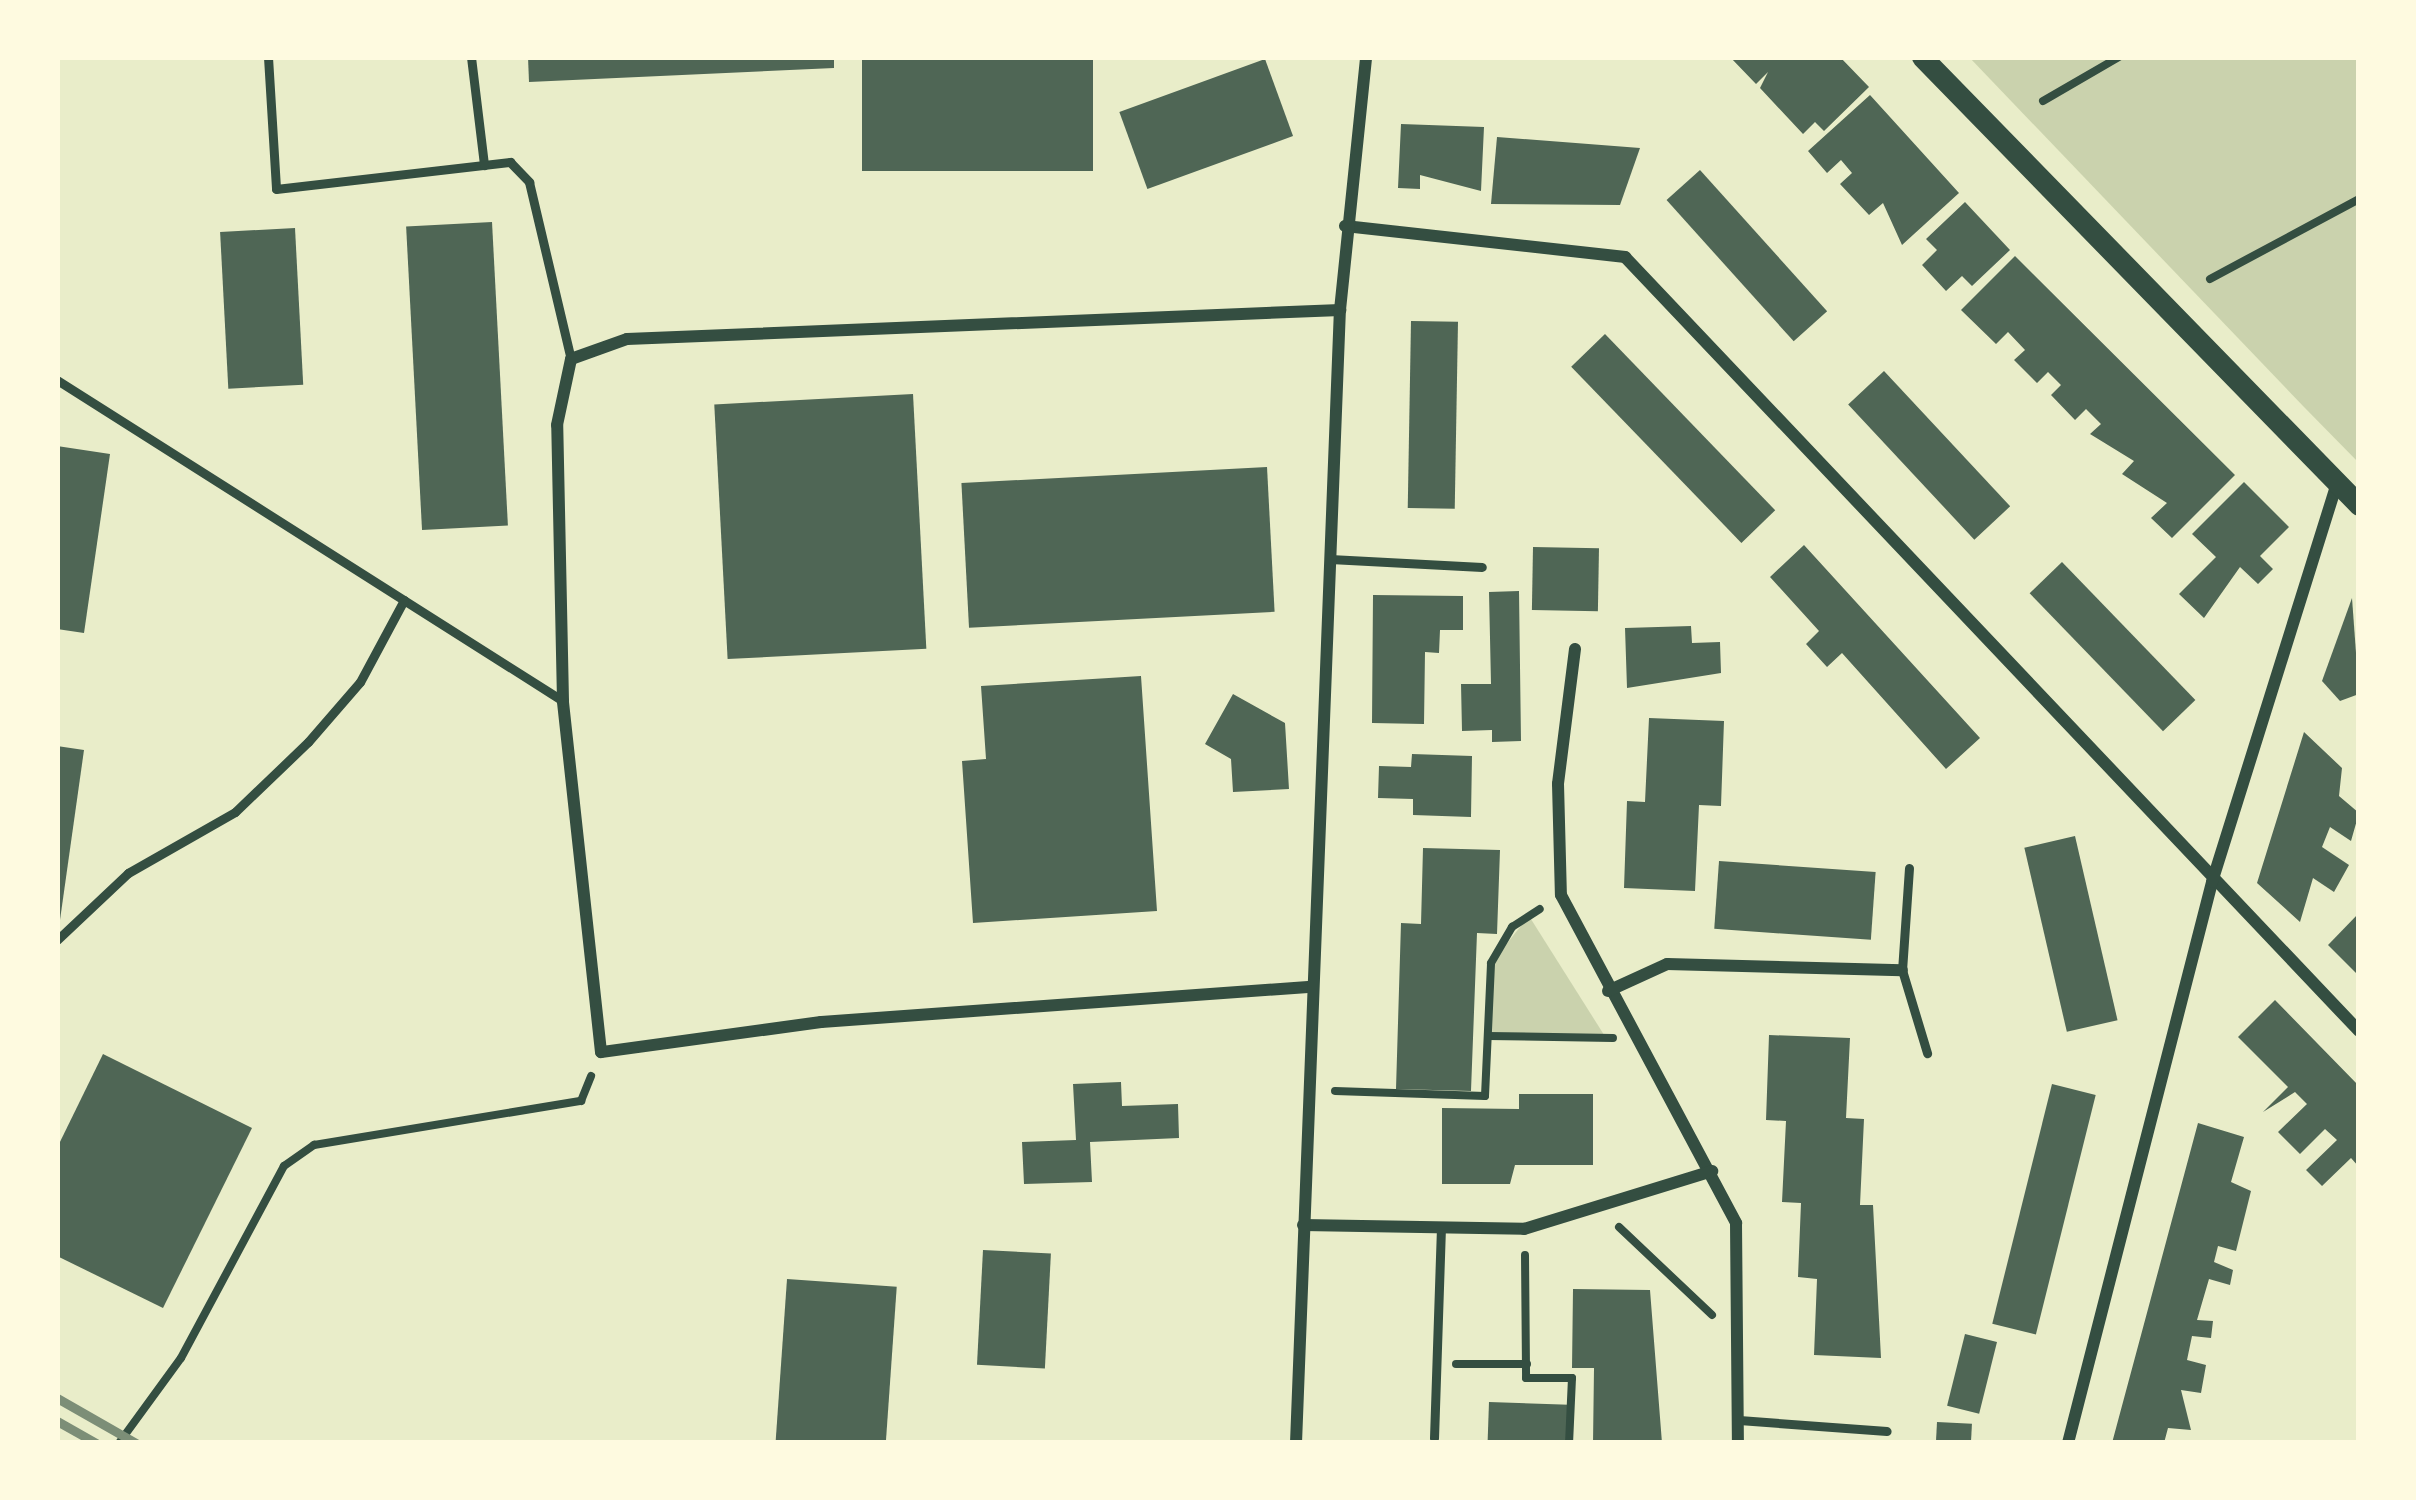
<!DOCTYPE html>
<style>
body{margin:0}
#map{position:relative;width:2416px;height:1500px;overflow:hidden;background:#e9edc9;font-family:"Exo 2",sans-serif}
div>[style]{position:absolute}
.green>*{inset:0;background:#cad2ad}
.building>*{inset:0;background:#4f6655;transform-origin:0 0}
.path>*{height:8px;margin:-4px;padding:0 4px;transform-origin:4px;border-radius:4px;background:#344e41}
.service>*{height:9px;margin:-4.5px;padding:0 4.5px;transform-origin:4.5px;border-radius:4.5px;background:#344e41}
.minor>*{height:12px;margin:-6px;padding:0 6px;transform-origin:6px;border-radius:6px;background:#344e41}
.tertiary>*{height:21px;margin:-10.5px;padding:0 10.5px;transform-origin:10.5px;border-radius:10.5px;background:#344e41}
.rail>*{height:9px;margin:-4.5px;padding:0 4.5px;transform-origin:4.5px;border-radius:4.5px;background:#7c8e77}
span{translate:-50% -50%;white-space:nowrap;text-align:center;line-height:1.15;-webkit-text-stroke:9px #fefae0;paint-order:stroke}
.frame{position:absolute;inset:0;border:60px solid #fefae0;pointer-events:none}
</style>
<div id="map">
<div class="green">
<div style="clip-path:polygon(1969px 57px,2359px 57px,2359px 463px,2304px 407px)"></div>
<div style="clip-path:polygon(1529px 916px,1606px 1038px,1488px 1036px,1491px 963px)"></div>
</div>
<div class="building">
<div style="clip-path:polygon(528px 57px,834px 57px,834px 68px,529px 82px)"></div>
<div style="left:862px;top:57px;width:231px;height:114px"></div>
<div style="clip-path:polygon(1730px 57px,1840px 57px,1869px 87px,1824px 131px,1815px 122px,1803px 134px,1760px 88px,1768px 72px,1756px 84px)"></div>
<div style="left:1265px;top:59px;width:82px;height:155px;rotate:70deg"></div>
<div style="clip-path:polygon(1870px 95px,1959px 193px,1902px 245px,1883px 203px,1869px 215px,1840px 184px,1852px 173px,1841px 160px,1827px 173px,1808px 151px)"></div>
<div style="clip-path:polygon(1401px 124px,1484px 127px,1481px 191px,1420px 175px,1420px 189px,1398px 188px)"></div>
<div style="clip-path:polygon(1497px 137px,1640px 148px,1620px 205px,1491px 204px)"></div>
<div style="left:1700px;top:170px;width:190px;height:45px;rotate:48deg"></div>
<div style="clip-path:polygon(1965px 202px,2010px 250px,1972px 286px,1962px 276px,1946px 291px,1922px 265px,1937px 250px,1926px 239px)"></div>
<div style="left:492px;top:222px;width:304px;height:86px;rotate:87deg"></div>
<div style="left:295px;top:228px;width:157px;height:75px;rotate:87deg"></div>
<div style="clip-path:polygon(2015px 256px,2235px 475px,2172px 538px,2151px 518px,2167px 503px,2122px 474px,2134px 461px,2090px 434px,2101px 424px,2086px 409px,2075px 420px,2051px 395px,2061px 385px,2048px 372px,2037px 383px,2014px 360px,2025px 350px,2008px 332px,1996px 344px,1961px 310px)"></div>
<div style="left:1411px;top:321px;width:47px;height:187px;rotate:1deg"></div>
<div style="left:1605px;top:334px;width:245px;height:47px;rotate:46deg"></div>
<div style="left:1884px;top:371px;width:185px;height:49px;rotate:47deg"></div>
<div style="left:913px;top:394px;width:255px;height:199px;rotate:87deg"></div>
<div style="clip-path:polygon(57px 446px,110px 454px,84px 633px,57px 629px)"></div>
<div style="left:1267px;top:467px;width:145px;height:306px;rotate:87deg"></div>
<div style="clip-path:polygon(2244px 482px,2289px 527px,2260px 556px,2273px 569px,2258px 584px,2240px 567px,2204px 618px,2179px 594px,2216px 557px,2192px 534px)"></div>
<div style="clip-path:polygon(1804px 545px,1980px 738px,1946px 769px,1842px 653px,1827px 667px,1806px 644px,1819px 631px,1770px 577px)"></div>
<div style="left:1533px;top:547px;width:66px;height:63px;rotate:1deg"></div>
<div style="left:2062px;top:562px;width:192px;height:45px;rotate:46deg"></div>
<div style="clip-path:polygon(1519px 591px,1521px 741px,1492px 742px,1492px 730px,1462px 731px,1461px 684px,1491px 684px,1489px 592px)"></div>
<div style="clip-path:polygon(1373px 595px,1463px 596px,1463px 630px,1440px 630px,1439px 653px,1425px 652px,1424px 724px,1372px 723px)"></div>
<div style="clip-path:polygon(2352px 598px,2359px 694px,2340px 701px,2322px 681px)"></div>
<div style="clip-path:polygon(1691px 626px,1692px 643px,1720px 642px,1721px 673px,1627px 688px,1625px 628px)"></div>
<div style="clip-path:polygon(1141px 676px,1157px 911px,973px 923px,962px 761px,986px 759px,981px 686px)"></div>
<div style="clip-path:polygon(1233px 694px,1285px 723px,1289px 789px,1233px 792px,1231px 759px,1205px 744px)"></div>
<div style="clip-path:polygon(1649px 718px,1724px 721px,1721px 806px,1699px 805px,1695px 891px,1624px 888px,1627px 801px,1645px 802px)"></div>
<div style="clip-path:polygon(2304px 732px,2342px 768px,2339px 796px,2359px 813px,2351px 841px,2330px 827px,2322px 847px,2349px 865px,2334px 892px,2313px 878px,2300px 922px,2257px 883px)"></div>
<div style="clip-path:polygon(57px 746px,84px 750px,60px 920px,57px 920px)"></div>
<div style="clip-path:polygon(1412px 754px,1472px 756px,1471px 817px,1413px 815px,1413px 799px,1378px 798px,1379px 766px,1411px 767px)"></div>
<div style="left:2075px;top:836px;width:189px;height:52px;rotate:77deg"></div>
<div style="clip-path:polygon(1423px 848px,1500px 850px,1497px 934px,1477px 933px,1471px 1091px,1396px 1089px,1401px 923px,1421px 924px)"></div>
<div style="left:1719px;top:861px;width:157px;height:68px;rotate:4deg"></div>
<div style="clip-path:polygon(2359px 913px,2359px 976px,2328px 945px)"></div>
<div style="clip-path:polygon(2275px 1000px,2359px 1086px,2359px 1167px,2351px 1158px,2322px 1186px,2306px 1170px,2337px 1140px,2325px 1129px,2300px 1154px,2278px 1132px,2307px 1104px,2295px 1092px,2263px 1112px,2288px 1087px,2238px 1037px)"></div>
<div style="clip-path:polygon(1769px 1035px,1850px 1038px,1846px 1118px,1864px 1119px,1860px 1205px,1873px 1205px,1881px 1358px,1814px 1355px,1817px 1279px,1798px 1277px,1801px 1203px,1782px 1202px,1786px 1121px,1766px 1120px)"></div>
<div style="clip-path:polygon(103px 1054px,252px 1128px,163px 1308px,57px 1256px,57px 1148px)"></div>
<div style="clip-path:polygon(1121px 1082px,1122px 1106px,1178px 1104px,1179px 1138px,1090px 1142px,1092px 1182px,1024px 1184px,1022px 1142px,1076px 1140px,1073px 1084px)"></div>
<div style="left:2052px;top:1084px;width:45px;height:247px;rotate:14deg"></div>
<div style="clip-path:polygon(1519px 1094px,1593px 1094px,1593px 1165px,1515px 1165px,1510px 1184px,1442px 1184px,1442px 1108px,1519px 1109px)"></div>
<div style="clip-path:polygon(2198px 1123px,2244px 1137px,2231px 1182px,2251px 1191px,2236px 1251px,2218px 1246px,2214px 1262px,2233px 1270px,2230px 1285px,2209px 1279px,2197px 1320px,2213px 1321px,2211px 1338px,2192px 1336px,2187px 1360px,2206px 1365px,2201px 1393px,2181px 1390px,2191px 1430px,2168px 1428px,2164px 1443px,2112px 1443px)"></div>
<div style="left:983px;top:1250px;width:68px;height:115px;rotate:3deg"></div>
<div style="left:787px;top:1279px;width:110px;height:164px;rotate:4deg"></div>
<div style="clip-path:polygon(1573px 1289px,1650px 1290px,1662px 1443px,1593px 1443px,1594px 1368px,1572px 1368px)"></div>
<div style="left:1965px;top:1334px;width:33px;height:74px;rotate:14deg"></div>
<div style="left:1489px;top:1402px;width:80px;height:41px;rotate:2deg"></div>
<div style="left:1937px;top:1422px;width:35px;height:21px;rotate:3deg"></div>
</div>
<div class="path">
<div style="left:2043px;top:101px;width:88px;rotate:-30.1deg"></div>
<div style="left:2210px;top:279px;width:169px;rotate:-28.2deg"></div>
<div style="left:1488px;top:1036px;width:125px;rotate:0.9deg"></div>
<div style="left:1335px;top:1091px;width:150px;rotate:1.9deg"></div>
<div style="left:1485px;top:1096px;width:133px;rotate:-87.4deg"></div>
<div style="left:1491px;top:963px;width:42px;rotate:-59.7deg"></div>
<div style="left:1512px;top:927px;width:33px;rotate:-33deg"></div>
<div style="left:1619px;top:1227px;width:128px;rotate:43.4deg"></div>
<div style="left:1525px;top:1255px;width:123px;rotate:89.5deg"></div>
<div style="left:1526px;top:1378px;width:46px"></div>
<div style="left:1572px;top:1378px;width:65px;rotate:92.6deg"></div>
<div style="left:1456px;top:1364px;width:71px"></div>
<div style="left:119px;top:1443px;width:105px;rotate:-53.9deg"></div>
<div style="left:181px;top:1358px;width:218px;rotate:-61.8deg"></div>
<div style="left:284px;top:1166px;width:37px;rotate:-35deg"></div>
<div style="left:314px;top:1145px;width:271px;rotate:-9.4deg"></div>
<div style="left:581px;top:1101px;width:27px;rotate:-68deg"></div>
</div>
<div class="service">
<div style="left:268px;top:57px;width:132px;rotate:86.5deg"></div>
<div style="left:276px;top:189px;width:236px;rotate:-6.6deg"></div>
<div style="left:510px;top:162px;width:28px;rotate:46deg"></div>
<div style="left:529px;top:182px;width:182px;rotate:76.7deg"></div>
<div style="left:471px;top:57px;width:109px;rotate:83.1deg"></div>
<div style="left:57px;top:380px;width:599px;rotate:32.39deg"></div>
<div style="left:1330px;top:559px;width:152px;rotate:3deg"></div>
<div style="left:1909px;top:868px;width:102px;rotate:93.9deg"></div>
<div style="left:1902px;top:970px;width:87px;rotate:73.2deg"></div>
<div style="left:57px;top:940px;width:98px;rotate:-43.3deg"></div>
<div style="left:128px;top:873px;width:123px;rotate:-29.7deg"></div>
<div style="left:235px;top:812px;width:101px;rotate:-43.8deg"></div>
<div style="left:308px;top:742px;width:79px;rotate:-49.1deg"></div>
<div style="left:360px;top:682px;width:93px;rotate:-61.8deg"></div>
<div style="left:1739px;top:1420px;width:148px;rotate:4.3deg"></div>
<div style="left:1434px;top:1438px;width:208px;rotate:-88.1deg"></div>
</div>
<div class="minor">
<div style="left:1345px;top:226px;width:282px;rotate:6.3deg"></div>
<div style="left:1625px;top:257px;width:1067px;rotate:46.52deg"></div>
<div style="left:1575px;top:649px;width:136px;rotate:97.2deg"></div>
<div style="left:1558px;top:784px;width:111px;rotate:88.5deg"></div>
<div style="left:1561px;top:895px;width:372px;rotate:61.9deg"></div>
<div style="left:1736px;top:1223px;width:220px;rotate:89.5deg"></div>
<div style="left:1308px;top:987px;width:488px;rotate:175.9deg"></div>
<div style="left:821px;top:1022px;width:222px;rotate:172.2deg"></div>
<div style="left:601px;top:1052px;width:353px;rotate:-96.2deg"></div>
<div style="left:563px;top:701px;width:276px;rotate:-91.2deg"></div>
<div style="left:557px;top:425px;width:67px;rotate:-78deg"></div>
<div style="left:571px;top:359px;width:59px;rotate:-19.7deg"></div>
<div style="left:627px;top:339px;width:714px;rotate:-2.33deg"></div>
<div style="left:1608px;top:991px;width:65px;rotate:-24.6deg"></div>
<div style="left:1667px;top:964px;width:235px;rotate:1.5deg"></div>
<div style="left:1303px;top:1225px;width:221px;rotate:1deg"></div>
<div style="left:1524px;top:1229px;width:197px;rotate:-17.1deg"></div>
<div style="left:1296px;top:1443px;width:1134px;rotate:-87.78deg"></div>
<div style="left:1340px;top:310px;width:254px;rotate:-84.1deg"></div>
<div style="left:2068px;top:1443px;width:579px;rotate:-75.6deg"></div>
<div style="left:2212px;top:882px;width:418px;rotate:-72.6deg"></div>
</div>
<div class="tertiary">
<div style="left:1922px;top:57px;width:626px;rotate:45.71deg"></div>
</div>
<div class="rail">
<div style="left:57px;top:1398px;width:91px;rotate:29.7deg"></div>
<div style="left:57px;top:1421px;width:45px;rotate:29.4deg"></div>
</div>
<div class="frame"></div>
</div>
